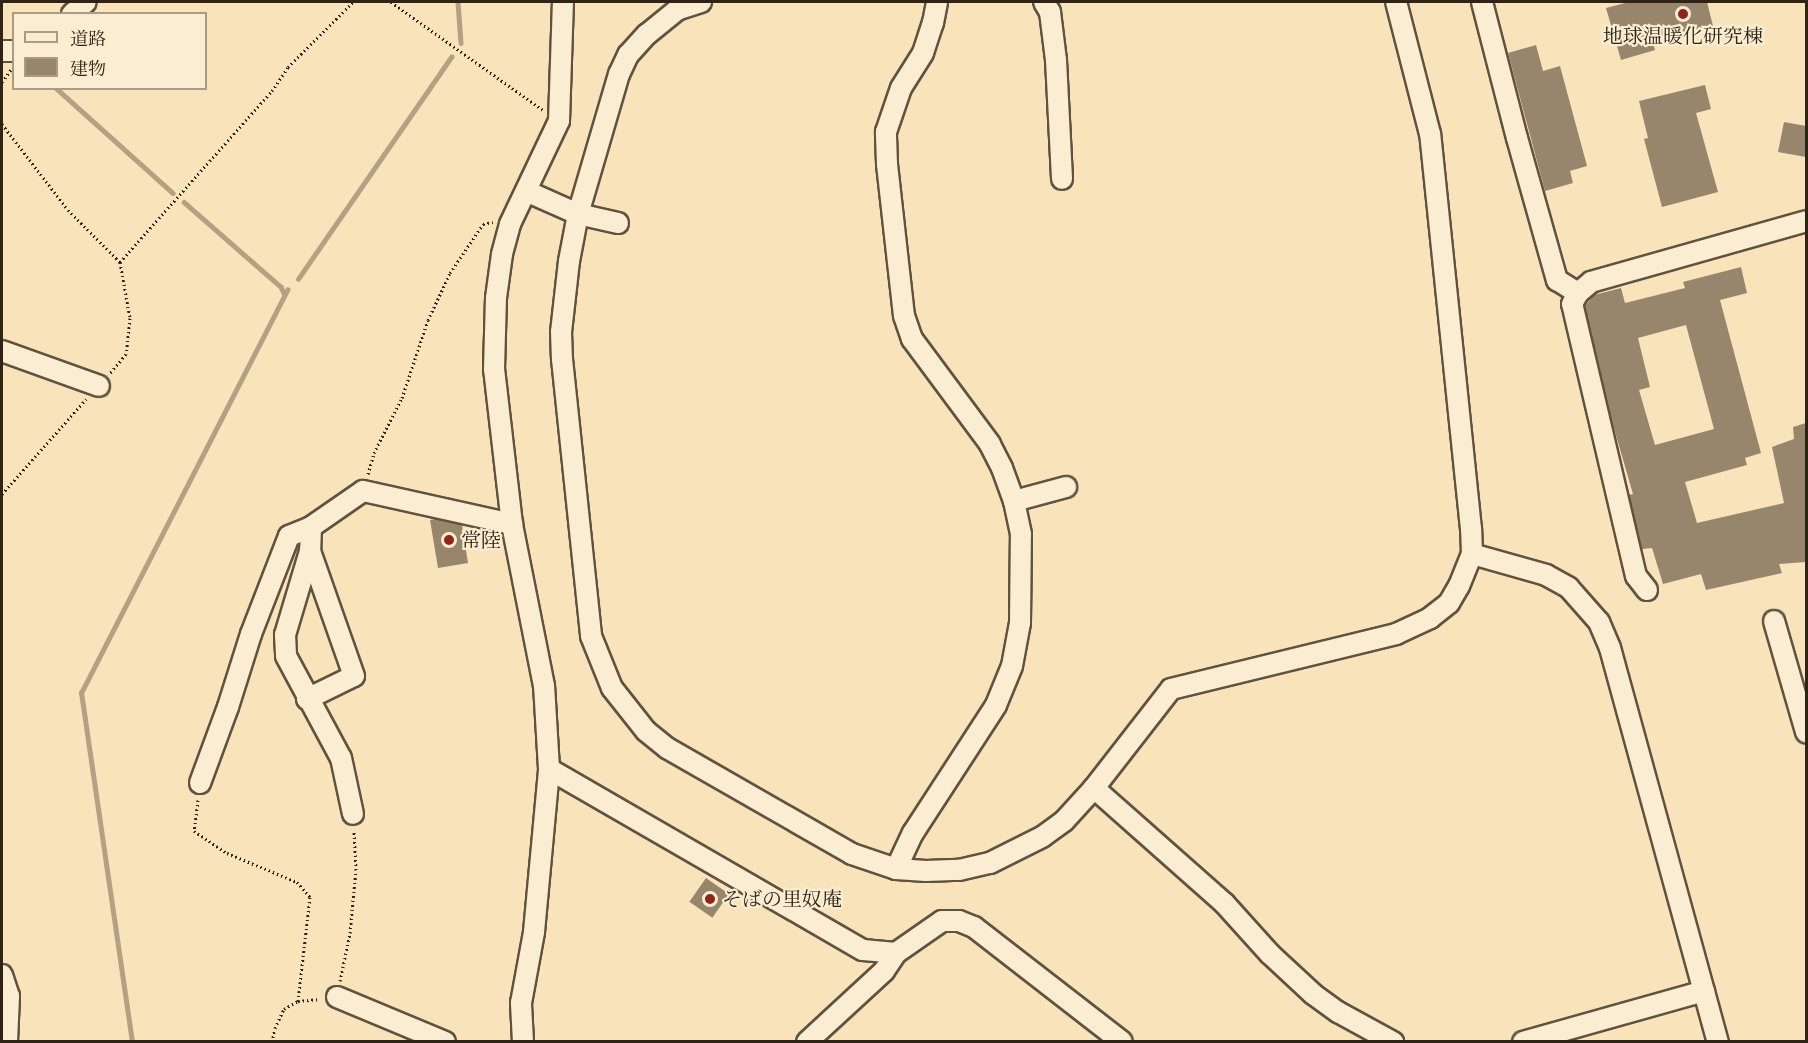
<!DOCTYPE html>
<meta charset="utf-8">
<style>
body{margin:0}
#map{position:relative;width:1808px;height:1043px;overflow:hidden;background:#f8e3ba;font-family:"IM FELL Double Pica","Noto Serif JP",serif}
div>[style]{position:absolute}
.stream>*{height:4.5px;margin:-2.25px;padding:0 2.25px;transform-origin:2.25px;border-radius:2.25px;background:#b4a183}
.building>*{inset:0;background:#98866c;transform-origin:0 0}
.path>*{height:3px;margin-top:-1.5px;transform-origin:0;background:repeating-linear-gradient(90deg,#2f2217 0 1.5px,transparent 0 4.5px)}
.roads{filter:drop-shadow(2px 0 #615240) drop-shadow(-2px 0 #615240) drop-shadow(0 2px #615240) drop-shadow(0 -2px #615240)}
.minor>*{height:20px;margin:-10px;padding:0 10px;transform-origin:10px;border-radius:10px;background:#faedd2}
.dots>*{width:16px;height:16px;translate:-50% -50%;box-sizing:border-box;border:3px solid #faedd2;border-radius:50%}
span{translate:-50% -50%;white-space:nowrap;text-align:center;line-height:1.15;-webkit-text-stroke:4.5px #faedd2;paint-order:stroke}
.poi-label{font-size:20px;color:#2f2217}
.left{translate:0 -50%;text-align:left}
.frame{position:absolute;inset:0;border:3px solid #2f2217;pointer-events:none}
.legend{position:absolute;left:12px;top:12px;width:195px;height:78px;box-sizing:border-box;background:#faedd2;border:2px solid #a99c87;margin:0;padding:8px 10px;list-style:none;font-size:18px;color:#2f2217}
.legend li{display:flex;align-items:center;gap:12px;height:30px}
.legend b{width:30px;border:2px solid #a99c87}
</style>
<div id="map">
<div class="stream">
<div style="left:458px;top:2px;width:41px;rotate:85.8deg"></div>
<div style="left:56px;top:88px;width:157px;rotate:41.9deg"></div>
<div style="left:184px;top:202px;width:129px;rotate:41.2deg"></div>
<div style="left:281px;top:287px;width:7px;rotate:63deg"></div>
<div style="left:298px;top:279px;width:270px;rotate:-55.4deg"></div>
<div style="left:132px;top:1042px;width:353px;rotate:-98.3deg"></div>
<div style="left:81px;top:693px;width:453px;rotate:-62.9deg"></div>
</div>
<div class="building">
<div style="clip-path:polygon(1629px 2px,1707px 2px,1713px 26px,1652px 39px,1655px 50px,1621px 60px,1606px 8px)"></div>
<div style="clip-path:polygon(1536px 45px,1543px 71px,1560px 66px,1587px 166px,1570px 171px,1573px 183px,1545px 191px,1508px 53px)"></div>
<div style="clip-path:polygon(1705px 85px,1711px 109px,1696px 113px,1718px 192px,1662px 207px,1644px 139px,1648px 138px,1639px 101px)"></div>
<div style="clip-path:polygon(1784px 122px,1806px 126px,1806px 157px,1778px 152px)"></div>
<div style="clip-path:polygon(evenodd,1741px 267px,1747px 293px,1720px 300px,1761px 453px,1745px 458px,1747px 465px,1685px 482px,1697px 523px,1784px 503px,1772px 447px,1794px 439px,1793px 427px,1806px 423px,1806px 562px,1779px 564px,1782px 573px,1706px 590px,1701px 574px,1663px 584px,1652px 548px,1642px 549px,1629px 495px,1633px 494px,1611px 418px,1585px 306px,1594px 295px,1621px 288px,1625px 303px,1685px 288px,1683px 282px,1741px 267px,1686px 325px,1714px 429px,1655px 445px,1639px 390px,1650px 387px,1638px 338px,1686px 325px)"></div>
<div style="clip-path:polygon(435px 519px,462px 525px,468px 563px,438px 568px,430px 520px)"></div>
<div style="left:706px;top:878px;width:28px;height:29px;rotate:35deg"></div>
</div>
<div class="path">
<div style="left:391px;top:2px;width:186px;rotate:35.4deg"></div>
<div style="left:2px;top:82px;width:17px;rotate:-54deg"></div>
<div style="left:2px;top:124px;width:108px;rotate:52.5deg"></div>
<div style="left:68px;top:210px;width:74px;rotate:45deg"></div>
<div style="left:120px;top:262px;width:57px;rotate:79.9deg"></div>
<div style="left:130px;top:318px;width:36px;rotate:96deg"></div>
<div style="left:126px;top:354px;width:26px;rotate:130deg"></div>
<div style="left:120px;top:262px;width:229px;rotate:-48.4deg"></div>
<div style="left:272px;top:91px;width:29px;rotate:-56deg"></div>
<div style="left:288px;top:67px;width:92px;rotate:-45deg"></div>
<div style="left:368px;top:474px;width:22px;rotate:-74deg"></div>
<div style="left:374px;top:453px;width:62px;rotate:-63deg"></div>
<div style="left:402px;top:398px;width:82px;rotate:-71.6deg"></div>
<div style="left:428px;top:320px;width:52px;rotate:-64.9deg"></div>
<div style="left:450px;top:273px;width:59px;rotate:-56deg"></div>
<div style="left:483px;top:224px;width:10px;rotate:-11deg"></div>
<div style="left:2px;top:494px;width:127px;rotate:-48.5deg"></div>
<div style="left:198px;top:800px;width:31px;rotate:97deg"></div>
<div style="left:194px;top:831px;width:40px;rotate:34deg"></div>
<div style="left:227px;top:853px;width:76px;rotate:22.5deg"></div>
<div style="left:297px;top:882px;width:20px;rotate:49deg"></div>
<div style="left:310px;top:897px;width:105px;rotate:96.6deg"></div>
<div style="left:340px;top:981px;width:49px;rotate:-78.2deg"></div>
<div style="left:350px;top:933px;width:63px;rotate:-84.6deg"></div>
<div style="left:356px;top:870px;width:40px;rotate:-92.9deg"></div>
<div style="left:272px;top:1042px;width:14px;rotate:-78deg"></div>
<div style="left:275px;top:1028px;width:21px;rotate:-65deg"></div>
<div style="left:284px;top:1009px;width:16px;rotate:-30deg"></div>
<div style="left:298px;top:1001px;width:22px;rotate:-5deg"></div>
</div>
<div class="roads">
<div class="minor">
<div style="left:701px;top:2px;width:25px;rotate:162deg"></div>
<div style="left:677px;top:10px;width:38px;rotate:141deg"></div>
<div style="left:647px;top:34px;width:28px;rotate:132deg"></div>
<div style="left:628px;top:55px;width:21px;rotate:115deg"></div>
<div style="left:619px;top:74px;width:146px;rotate:106.3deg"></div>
<div style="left:578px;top:214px;width:48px;rotate:100.8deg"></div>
<div style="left:569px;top:261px;width:71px;rotate:96.4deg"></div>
<div style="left:561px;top:332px;width:27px;rotate:88deg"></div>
<div style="left:562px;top:359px;width:279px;rotate:84deg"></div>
<div style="left:591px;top:636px;width:56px;rotate:68deg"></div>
<div style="left:612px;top:688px;width:55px;rotate:51.7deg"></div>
<div style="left:646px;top:731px;width:27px;rotate:39deg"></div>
<div style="left:667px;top:748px;width:213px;rotate:29.8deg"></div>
<div style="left:852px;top:854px;width:46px;rotate:18.8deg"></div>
<div style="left:896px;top:869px;width:30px;rotate:4deg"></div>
<div style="left:926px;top:871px;width:33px;rotate:-2deg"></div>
<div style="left:959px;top:870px;width:32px;rotate:-13deg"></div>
<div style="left:990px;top:863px;width:58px;rotate:-26.6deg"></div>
<div style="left:1042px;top:837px;width:27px;rotate:-36deg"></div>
<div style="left:1064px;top:821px;width:45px;rotate:-47.7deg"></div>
<div style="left:1094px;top:788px;width:125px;rotate:-52.1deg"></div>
<div style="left:1171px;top:689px;width:232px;rotate:-13.7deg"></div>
<div style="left:1396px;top:634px;width:38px;rotate:-25deg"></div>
<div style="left:1430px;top:618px;width:24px;rotate:-38deg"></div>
<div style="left:1449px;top:603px;width:20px;rotate:-60deg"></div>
<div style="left:1459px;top:586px;width:35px;rotate:-68deg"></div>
<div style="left:1472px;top:554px;width:25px;rotate:-92deg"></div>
<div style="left:1471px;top:529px;width:397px;rotate:-95.9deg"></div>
<div style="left:1430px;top:134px;width:136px;rotate:-104.4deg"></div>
<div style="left:1044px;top:2px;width:12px;rotate:59deg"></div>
<div style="left:1050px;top:12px;width:48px;rotate:82.9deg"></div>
<div style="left:1056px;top:60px;width:119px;rotate:87.1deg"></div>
<div style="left:1482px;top:2px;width:140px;rotate:75.6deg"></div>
<div style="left:1517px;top:138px;width:148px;rotate:74.3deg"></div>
<div style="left:1557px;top:280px;width:25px;rotate:32deg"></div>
<div style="left:72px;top:14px;width:18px;rotate:-41deg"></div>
<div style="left:2px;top:51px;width:12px"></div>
<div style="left:526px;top:191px;width:57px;rotate:23.9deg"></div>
<div style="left:578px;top:214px;width:41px;rotate:12.7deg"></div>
<div style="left:2px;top:351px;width:103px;rotate:19.8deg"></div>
<div style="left:1014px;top:501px;width:54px;rotate:-15.1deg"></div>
<div style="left:311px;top:527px;width:24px;rotate:92deg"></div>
<div style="left:310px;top:551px;width:88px;rotate:106.6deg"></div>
<div style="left:285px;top:635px;width:21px;rotate:87deg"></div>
<div style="left:286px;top:656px;width:116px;rotate:61.7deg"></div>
<div style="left:341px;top:758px;width:57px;rotate:77.9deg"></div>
<div style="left:1472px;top:554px;width:77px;rotate:15.8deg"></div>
<div style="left:1546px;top:575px;width:26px;rotate:29deg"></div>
<div style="left:1569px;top:588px;width:45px;rotate:48.6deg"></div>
<div style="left:1599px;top:622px;width:28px;rotate:67deg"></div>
<div style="left:1610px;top:648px;width:409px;rotate:74.7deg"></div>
<div style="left:1647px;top:590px;width:18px;rotate:-128deg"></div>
<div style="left:1636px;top:576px;width:279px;rotate:-103.2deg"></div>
<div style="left:1572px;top:304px;width:13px;rotate:-61deg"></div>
<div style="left:1578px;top:293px;width:17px;rotate:-40deg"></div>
<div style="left:1591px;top:282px;width:223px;rotate:-15.8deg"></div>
<div style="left:1774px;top:621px;width:116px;rotate:73.9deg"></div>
<div style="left:307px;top:699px;width:52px;rotate:-26.1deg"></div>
<div style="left:354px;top:676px;width:133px;rotate:-109.4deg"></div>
<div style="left:549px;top:769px;width:362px;rotate:30deg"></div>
<div style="left:863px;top:950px;width:33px;rotate:5deg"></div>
<div style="left:896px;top:953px;width:56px;rotate:-34.8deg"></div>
<div style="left:942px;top:921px;width:17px"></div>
<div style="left:959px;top:921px;width:16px;rotate:22deg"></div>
<div style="left:974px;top:927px;width:187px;rotate:37.8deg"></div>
<div style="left:200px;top:783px;width:81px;rotate:-69.8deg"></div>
<div style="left:228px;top:707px;width:77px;rotate:-72.5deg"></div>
<div style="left:251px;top:634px;width:105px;rotate:-68.8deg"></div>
<div style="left:289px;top:536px;width:24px;rotate:-22deg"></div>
<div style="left:311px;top:527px;width:63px;rotate:-34.7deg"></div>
<div style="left:363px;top:491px;width:153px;rotate:12.5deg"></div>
<div style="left:1094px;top:788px;width:174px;rotate:41.5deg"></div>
<div style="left:1224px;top:903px;width:69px;rotate:48deg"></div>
<div style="left:1270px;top:954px;width:59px;rotate:42.9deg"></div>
<div style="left:1313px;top:994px;width:31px;rotate:36deg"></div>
<div style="left:1338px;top:1012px;width:63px;rotate:28.6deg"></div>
<div style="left:896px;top:869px;width:40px;rotate:-65deg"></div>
<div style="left:913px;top:833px;width:153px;rotate:-57deg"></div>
<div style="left:996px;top:705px;width:42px;rotate:-67.7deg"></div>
<div style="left:1012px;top:666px;width:44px;rotate:-79.5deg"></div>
<div style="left:1020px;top:623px;width:89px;rotate:-89.4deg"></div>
<div style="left:1021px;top:534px;width:34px;rotate:-102deg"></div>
<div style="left:1014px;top:501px;width:35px;rotate:-110deg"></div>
<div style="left:1002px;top:468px;width:27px;rotate:-117deg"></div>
<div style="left:990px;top:444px;width:131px;rotate:-126.6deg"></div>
<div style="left:912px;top:339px;width:24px;rotate:-109deg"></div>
<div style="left:904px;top:316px;width:153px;rotate:-96.4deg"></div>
<div style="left:887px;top:164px;width:32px;rotate:-92deg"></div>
<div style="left:886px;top:132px;width:46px;rotate:-71.2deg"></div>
<div style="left:901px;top:88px;width:41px;rotate:-57.8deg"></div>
<div style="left:923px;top:53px;width:32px;rotate:-72deg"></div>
<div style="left:933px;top:23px;width:21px;rotate:-79deg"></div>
<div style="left:2px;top:975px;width:22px;rotate:72deg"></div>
<div style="left:9px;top:996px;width:46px;rotate:92.5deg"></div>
<div style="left:337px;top:997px;width:117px;rotate:22.6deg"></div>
<div style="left:523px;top:1042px;width:39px;rotate:-93deg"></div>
<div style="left:521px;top:1003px;width:72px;rotate:-79.6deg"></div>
<div style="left:534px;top:932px;width:164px;rotate:-84.7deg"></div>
<div style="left:549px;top:769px;width:83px;rotate:-93.4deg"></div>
<div style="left:544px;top:686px;width:165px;rotate:-101.2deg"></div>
<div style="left:512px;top:524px;width:156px;rotate:-96.6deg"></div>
<div style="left:494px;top:369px;width:71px;rotate:-88.4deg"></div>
<div style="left:496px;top:298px;width:44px;rotate:-82.2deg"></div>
<div style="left:502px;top:254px;width:31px;rotate:-75deg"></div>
<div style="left:510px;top:224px;width:114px;rotate:-64.6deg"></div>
<div style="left:559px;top:121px;width:119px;rotate:-88.1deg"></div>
<div style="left:807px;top:1042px;width:105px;rotate:-42.7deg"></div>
<div style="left:884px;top:971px;width:22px;rotate:-56deg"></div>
<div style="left:1523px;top:1042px;width:188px;rotate:-15.7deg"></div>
</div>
</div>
<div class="dots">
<div style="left:1683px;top:14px;background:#8f2418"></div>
<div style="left:449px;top:540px;background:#8f2418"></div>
<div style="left:710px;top:899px;background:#8f2418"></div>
</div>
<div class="poi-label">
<span style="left:1683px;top:36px">地球温暖化研究棟</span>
<span class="left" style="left:461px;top:540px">常陸</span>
<span class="left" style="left:722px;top:899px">そばの里奴庵</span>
</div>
<div class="frame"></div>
<ul class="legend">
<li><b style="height:8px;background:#faedd2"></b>道路</li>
<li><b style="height:16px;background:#98866c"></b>建物</li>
</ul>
</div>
